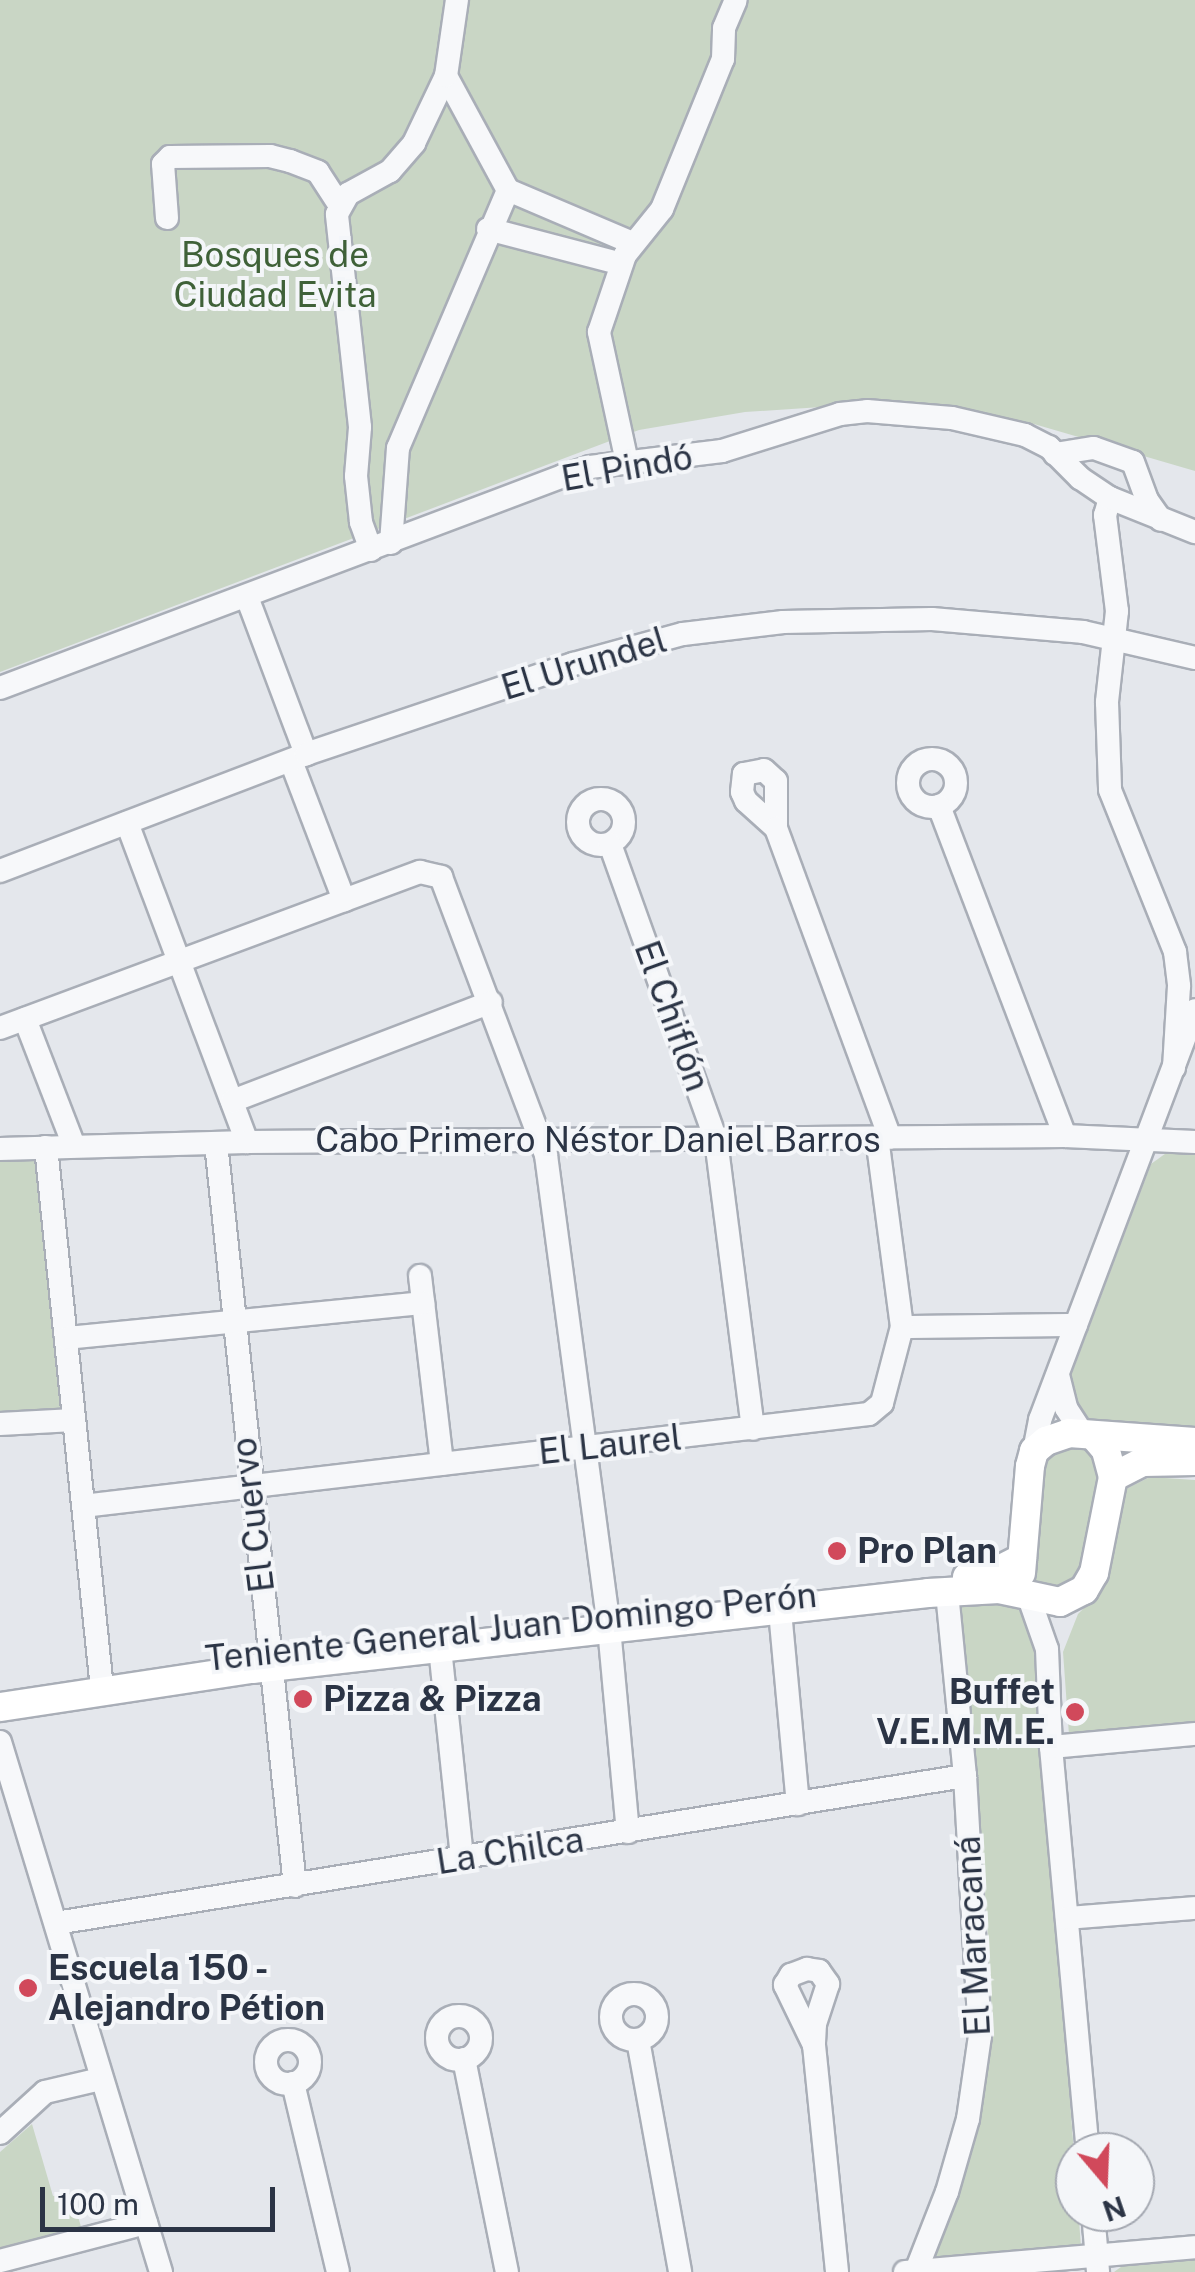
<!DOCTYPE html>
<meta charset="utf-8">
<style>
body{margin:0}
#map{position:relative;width:1195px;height:2272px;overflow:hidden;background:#e4e7ec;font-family:"Public Sans",sans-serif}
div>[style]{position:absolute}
.green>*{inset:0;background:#c9d6c5}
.roads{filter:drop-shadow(2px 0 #a9aeb7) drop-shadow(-2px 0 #a9aeb7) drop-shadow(0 2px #a9aeb7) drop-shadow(0 -2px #a9aeb7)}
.minor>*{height:22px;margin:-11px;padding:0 11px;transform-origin:11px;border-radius:11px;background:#f7f8fa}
.minor>.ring{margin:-11px;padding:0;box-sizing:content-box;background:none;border:22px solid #f7f8fa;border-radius:50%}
.major>*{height:28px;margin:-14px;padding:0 14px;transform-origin:14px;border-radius:14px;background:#fff}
.dots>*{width:28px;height:28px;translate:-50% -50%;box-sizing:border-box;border:5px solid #f4f6f9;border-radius:50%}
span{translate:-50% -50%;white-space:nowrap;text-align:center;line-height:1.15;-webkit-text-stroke:8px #f4f6f9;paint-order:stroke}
.park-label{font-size:35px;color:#3f6138}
.street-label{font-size:35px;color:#2b3445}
.poi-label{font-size:35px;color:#2b3445;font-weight:700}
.left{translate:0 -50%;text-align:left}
.right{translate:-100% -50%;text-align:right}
.north{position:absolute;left:1055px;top:2132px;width:100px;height:100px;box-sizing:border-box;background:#f4f6f9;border:2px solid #a4a8b1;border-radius:50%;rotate:161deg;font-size:28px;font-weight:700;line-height:40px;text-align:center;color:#2b3445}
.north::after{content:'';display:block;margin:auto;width:35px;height:45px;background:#d1495b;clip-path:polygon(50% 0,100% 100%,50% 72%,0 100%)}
.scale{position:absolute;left:40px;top:2187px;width:235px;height:45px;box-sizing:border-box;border:5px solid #2b3445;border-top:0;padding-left:12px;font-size:30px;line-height:35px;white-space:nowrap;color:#2b3445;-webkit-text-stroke:8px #f4f6f9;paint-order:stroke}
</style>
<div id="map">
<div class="green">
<div style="clip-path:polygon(0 0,1195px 0,1195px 471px,1034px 424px,952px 406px,851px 405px,745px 412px,639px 430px,0 672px)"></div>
<div style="clip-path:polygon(1169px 1151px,1195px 1154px,1195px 1432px,1093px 1422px,1083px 1418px,1070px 1393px,1070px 1378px,1151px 1164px)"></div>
<div style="clip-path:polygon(0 1161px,37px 1161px,64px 1408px,0 1413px)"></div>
<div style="clip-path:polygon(1084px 1443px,1104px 1465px,1084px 1576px,1075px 1589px,1040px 1589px,1028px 1566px,1044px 1460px,1054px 1449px)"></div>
<div style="clip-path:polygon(1150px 1477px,1195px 1480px,1195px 1722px,1069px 1735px,1063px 1652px,1078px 1614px,1100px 1592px,1124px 1490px)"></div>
<div style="clip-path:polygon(958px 1603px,1015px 1605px,1035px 1632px,1081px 2247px,933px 2258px,964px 2165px,991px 2032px,988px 1936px)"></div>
<div style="clip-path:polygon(32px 2124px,53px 2196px,71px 2193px,82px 2230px,0 2250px,0 2152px)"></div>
<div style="clip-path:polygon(1195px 2259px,1195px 2272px,1114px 2272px,1125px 2264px)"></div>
</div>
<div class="roads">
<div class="minor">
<div style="left:446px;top:76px;width:130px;rotate:61.5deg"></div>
<div style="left:508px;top:190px;width:135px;rotate:23.1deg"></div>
<div style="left:167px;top:218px;width:54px;rotate:-94.2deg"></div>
<div style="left:163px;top:164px;width:10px;rotate:-45deg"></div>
<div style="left:170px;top:157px;width:100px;rotate:-0.6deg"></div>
<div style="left:270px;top:156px;width:21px;rotate:14deg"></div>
<div style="left:290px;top:161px;width:30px;rotate:21deg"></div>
<div style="left:318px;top:172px;width:40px;rotate:57.1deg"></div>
<div style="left:488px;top:229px;width:138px;rotate:14.6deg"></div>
<div style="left:1055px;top:454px;width:39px;rotate:-9deg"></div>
<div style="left:1094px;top:448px;width:41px;rotate:19.7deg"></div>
<div style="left:1133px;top:462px;width:40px;rotate:69.8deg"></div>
<div style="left:1147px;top:500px;width:24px;rotate:55deg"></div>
<div style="left:627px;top:462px;width:133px;rotate:-102.2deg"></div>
<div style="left:599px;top:332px;width:81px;rotate:-71.3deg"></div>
<div style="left:625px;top:255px;width:59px;rotate:-51.2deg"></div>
<div style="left:662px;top:209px;width:162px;rotate:-67.9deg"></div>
<div style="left:723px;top:59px;width:31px;rotate:-88deg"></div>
<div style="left:724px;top:28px;width:30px;rotate:-67deg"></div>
<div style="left:1110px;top:498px;width:18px;rotate:106deg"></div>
<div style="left:1105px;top:515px;width:97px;rotate:82.9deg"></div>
<div style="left:1117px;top:611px;width:92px;rotate:96.3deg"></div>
<div style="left:1107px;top:702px;width:88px;rotate:88deg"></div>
<div style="left:1110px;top:790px;width:175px;rotate:68.1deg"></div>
<div style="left:1175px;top:952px;width:34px;rotate:83deg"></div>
<div style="left:1179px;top:986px;width:82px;rotate:93.5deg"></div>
<div style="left:391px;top:543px;width:95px;rotate:-85.8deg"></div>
<div style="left:398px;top:448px;width:280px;rotate:-66.9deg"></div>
<div style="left:371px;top:550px;width:30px;rotate:-110deg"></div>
<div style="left:361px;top:522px;width:46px;rotate:-96.2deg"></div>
<div style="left:356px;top:476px;width:49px;rotate:-85.3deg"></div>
<div style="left:360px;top:427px;width:214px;rotate:-96.2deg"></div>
<div style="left:337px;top:214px;width:23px;rotate:-61deg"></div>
<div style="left:348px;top:194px;width:48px;rotate:-28.7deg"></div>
<div style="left:390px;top:171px;width:37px;rotate:-49deg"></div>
<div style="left:414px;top:143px;width:74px;rotate:-64.5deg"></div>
<div style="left:446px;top:76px;width:77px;rotate:-81.8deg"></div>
<div style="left:247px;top:597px;width:168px;rotate:69.4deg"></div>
<div style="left:0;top:688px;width:602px;rotate:-20.63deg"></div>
<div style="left:563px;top:476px;width:28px;rotate:-18deg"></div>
<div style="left:590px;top:467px;width:133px;rotate:-6.9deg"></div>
<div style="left:722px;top:451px;width:124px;rotate:-17.4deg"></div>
<div style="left:840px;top:414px;width:27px;rotate:-6deg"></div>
<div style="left:867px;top:411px;width:85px;rotate:4.7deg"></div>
<div style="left:952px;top:418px;width:75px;rotate:13.1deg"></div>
<div style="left:1025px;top:435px;width:27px;rotate:27deg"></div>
<div style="left:1049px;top:447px;width:44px;rotate:45deg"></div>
<div style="left:1080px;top:478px;width:36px;rotate:34deg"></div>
<div style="left:1110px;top:498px;width:92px;rotate:21.8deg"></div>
<div class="ring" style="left:908px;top:759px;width:26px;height:26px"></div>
<div style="left:291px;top:761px;width:149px;rotate:69.1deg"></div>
<div class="ring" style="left:578px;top:799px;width:24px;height:24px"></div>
<div style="left:939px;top:806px;width:353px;rotate:69.1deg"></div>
<div style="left:127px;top:823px;width:341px;rotate:69.4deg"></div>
<div style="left:776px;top:828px;width:40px;rotate:-138deg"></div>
<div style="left:746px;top:801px;width:10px;rotate:-114deg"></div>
<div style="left:742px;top:792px;width:18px;rotate:-84deg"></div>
<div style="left:744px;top:774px;width:20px;rotate:-11deg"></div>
<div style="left:764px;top:770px;width:16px;rotate:43deg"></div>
<div style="left:776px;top:781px;width:47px;rotate:90deg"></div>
<div style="left:776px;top:828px;width:330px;rotate:69.8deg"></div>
<div style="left:610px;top:844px;width:314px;rotate:70.3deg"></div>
<div style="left:716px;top:1140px;width:291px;rotate:82.7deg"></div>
<div style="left:0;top:871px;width:328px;rotate:-20.9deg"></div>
<div style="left:306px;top:754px;width:282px;rotate:-18.6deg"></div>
<div style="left:573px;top:664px;width:114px;rotate:-15.3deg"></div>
<div style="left:683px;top:634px;width:101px;rotate:-6.8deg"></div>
<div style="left:783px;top:622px;width:149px;rotate:-1.2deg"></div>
<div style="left:932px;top:619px;width:152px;rotate:4.9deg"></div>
<div style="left:1083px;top:632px;width:115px;rotate:13.1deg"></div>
<div style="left:25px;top:1019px;width:136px;rotate:68.9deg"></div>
<div style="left:0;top:1028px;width:448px;rotate:-20.4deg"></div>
<div style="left:420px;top:872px;width:22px;rotate:13deg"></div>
<div style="left:441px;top:877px;width:297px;rotate:69.3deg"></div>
<div style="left:546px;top:1155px;width:477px;rotate:82.4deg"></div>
<div style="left:609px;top:1628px;width:205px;rotate:84.7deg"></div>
<div style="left:232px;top:1101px;width:277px;rotate:-20.9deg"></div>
<div style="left:216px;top:1143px;width:747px;rotate:83.93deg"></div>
<div style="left:46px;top:1147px;width:545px;rotate:84.1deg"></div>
<div style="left:0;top:1149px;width:247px;rotate:-1.6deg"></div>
<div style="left:247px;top:1142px;width:818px;rotate:-0.42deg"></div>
<div style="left:1065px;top:1136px;width:130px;rotate:2.6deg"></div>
<div style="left:420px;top:1276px;width:189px;rotate:83.3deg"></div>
<div style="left:902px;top:1327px;width:174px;rotate:-0.7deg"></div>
<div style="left:66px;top:1338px;width:359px;rotate:-5.6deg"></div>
<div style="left:1058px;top:1375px;width:34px;rotate:76deg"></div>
<div style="left:1066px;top:1408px;width:31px;rotate:57deg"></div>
<div style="left:0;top:1424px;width:74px;rotate:-3.1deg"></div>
<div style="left:1034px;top:1451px;width:32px;rotate:-79deg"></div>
<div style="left:1040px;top:1420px;width:438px;rotate:-69.3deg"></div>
<div style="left:83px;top:1506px;width:791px;rotate:-6.68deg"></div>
<div style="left:869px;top:1414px;width:17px;rotate:-40deg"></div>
<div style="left:882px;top:1403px;width:79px;rotate:-75.3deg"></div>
<div style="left:902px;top:1327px;width:191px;rotate:-97.5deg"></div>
<div style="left:1027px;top:1592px;width:60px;rotate:70.7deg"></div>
<div style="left:1047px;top:1649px;width:98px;rotate:87.7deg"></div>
<div style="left:1051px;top:1747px;width:407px;rotate:84.8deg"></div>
<div style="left:780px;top:1611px;width:194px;rotate:84.7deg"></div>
<div style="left:440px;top:1648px;width:212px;rotate:84deg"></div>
<div style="left:0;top:1742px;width:554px;rotate:73.1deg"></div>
<div style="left:1051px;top:1747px;width:145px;rotate:-5.2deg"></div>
<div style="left:1067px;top:1918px;width:128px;rotate:-4.5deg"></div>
<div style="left:56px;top:1923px;width:921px;rotate:-9.19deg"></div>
<div class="ring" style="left:611px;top:1994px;width:24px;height:24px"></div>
<div class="ring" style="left:437px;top:2016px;width:22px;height:22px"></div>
<div style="left:638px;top:2040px;width:236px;rotate:79.7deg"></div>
<div class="ring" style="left:266px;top:2040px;width:22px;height:22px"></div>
<div style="left:814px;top:2045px;width:67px;rotate:-115.8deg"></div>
<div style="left:785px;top:1985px;width:12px;rotate:-59deg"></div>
<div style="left:791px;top:1975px;width:17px;rotate:-21deg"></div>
<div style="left:807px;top:1969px;width:12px;rotate:9deg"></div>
<div style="left:819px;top:1971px;width:16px;rotate:55deg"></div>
<div style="left:828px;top:1984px;width:42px;rotate:108deg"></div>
<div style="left:815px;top:2024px;width:21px;rotate:93deg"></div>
<div style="left:814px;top:2045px;width:228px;rotate:84.2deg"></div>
<div style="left:464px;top:2059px;width:217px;rotate:78.6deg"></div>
<div style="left:293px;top:2083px;width:194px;rotate:76.6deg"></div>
<div style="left:0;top:2133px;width:61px;rotate:-42.3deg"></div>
<div style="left:45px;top:2092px;width:57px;rotate:-13.1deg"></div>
<div style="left:1093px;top:2212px;width:60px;rotate:85.2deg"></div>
<div style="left:0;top:2261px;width:151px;rotate:-14.6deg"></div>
<div style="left:916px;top:2271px;width:85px;rotate:-68.6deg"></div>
<div style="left:947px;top:2192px;width:76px;rotate:-74deg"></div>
<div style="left:968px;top:2119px;width:84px;rotate:-81.8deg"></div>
<div style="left:980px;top:2036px;width:260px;rotate:-93.3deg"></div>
<div style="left:965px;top:1776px;width:186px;rotate:-95.6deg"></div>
<div style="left:905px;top:2272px;width:291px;rotate:-4.9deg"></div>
</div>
<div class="major">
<div style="left:1113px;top:1477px;width:34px;rotate:-27deg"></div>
<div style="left:1143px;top:1462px;width:52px;rotate:-1.1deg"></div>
<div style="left:1021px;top:1573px;width:107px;rotate:-85.2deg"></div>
<div style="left:1030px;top:1466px;width:16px;rotate:-75deg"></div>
<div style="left:1034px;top:1451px;width:16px;rotate:-40deg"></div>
<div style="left:1046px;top:1441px;width:24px;rotate:-19deg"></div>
<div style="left:1069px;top:1433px;width:126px;rotate:4.1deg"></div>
<div style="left:967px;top:1577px;width:28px;rotate:-10deg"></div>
<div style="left:995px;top:1572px;width:30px;rotate:-27deg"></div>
<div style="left:0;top:1707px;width:255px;rotate:-8.6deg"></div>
<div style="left:252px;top:1669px;width:680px;rotate:-6.41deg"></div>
<div style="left:928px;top:1593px;width:71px;rotate:-3.2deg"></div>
<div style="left:999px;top:1589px;width:62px;rotate:12deg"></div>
<div style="left:1060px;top:1602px;width:27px;rotate:-27deg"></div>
<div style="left:1084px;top:1590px;width:20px;rotate:-60deg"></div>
<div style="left:1094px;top:1573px;width:98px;rotate:-78.8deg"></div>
<div style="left:1113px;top:1477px;width:28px;rotate:-105deg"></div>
<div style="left:1106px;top:1450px;width:20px;rotate:-131deg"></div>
</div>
</div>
<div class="dots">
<div style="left:837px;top:1551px;background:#d1495b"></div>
<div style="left:303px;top:1699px;background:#d1495b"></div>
<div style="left:1075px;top:1712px;background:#d1495b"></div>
<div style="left:28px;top:1988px;background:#d1495b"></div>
</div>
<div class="park-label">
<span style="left:275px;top:275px">Bosques de<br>Ciudad Evita</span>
</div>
<div class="street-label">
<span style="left:627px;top:468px;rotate:-10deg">El Pindó</span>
<span style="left:584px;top:664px;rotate:-17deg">El Urundel</span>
<span style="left:672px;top:1016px;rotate:70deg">El Chiflón</span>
<span style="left:598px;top:1140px">Cabo Primero Néstor Daniel Barros</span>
<span style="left:610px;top:1445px;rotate:-6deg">El Laurel</span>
<span style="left:253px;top:1515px;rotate:-97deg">El Cuervo</span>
<span style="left:511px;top:1627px;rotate:-6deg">Teniente General Juan Domingo Perón</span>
<span style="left:510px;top:1851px;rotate:-9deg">La Chilca</span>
<span style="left:973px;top:1936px;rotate:-93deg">El Maracaná</span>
</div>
<div class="poi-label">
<span class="left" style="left:857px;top:1551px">Pro Plan</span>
<span class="right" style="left:1055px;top:1712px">Buffet<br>V.E.M.M.E.</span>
<span class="left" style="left:323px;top:1699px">Pizza &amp; Pizza</span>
<span class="left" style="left:48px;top:1988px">Escuela 150 -<br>Alejandro Pétion</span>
</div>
<div class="north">N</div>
<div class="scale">100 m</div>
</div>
